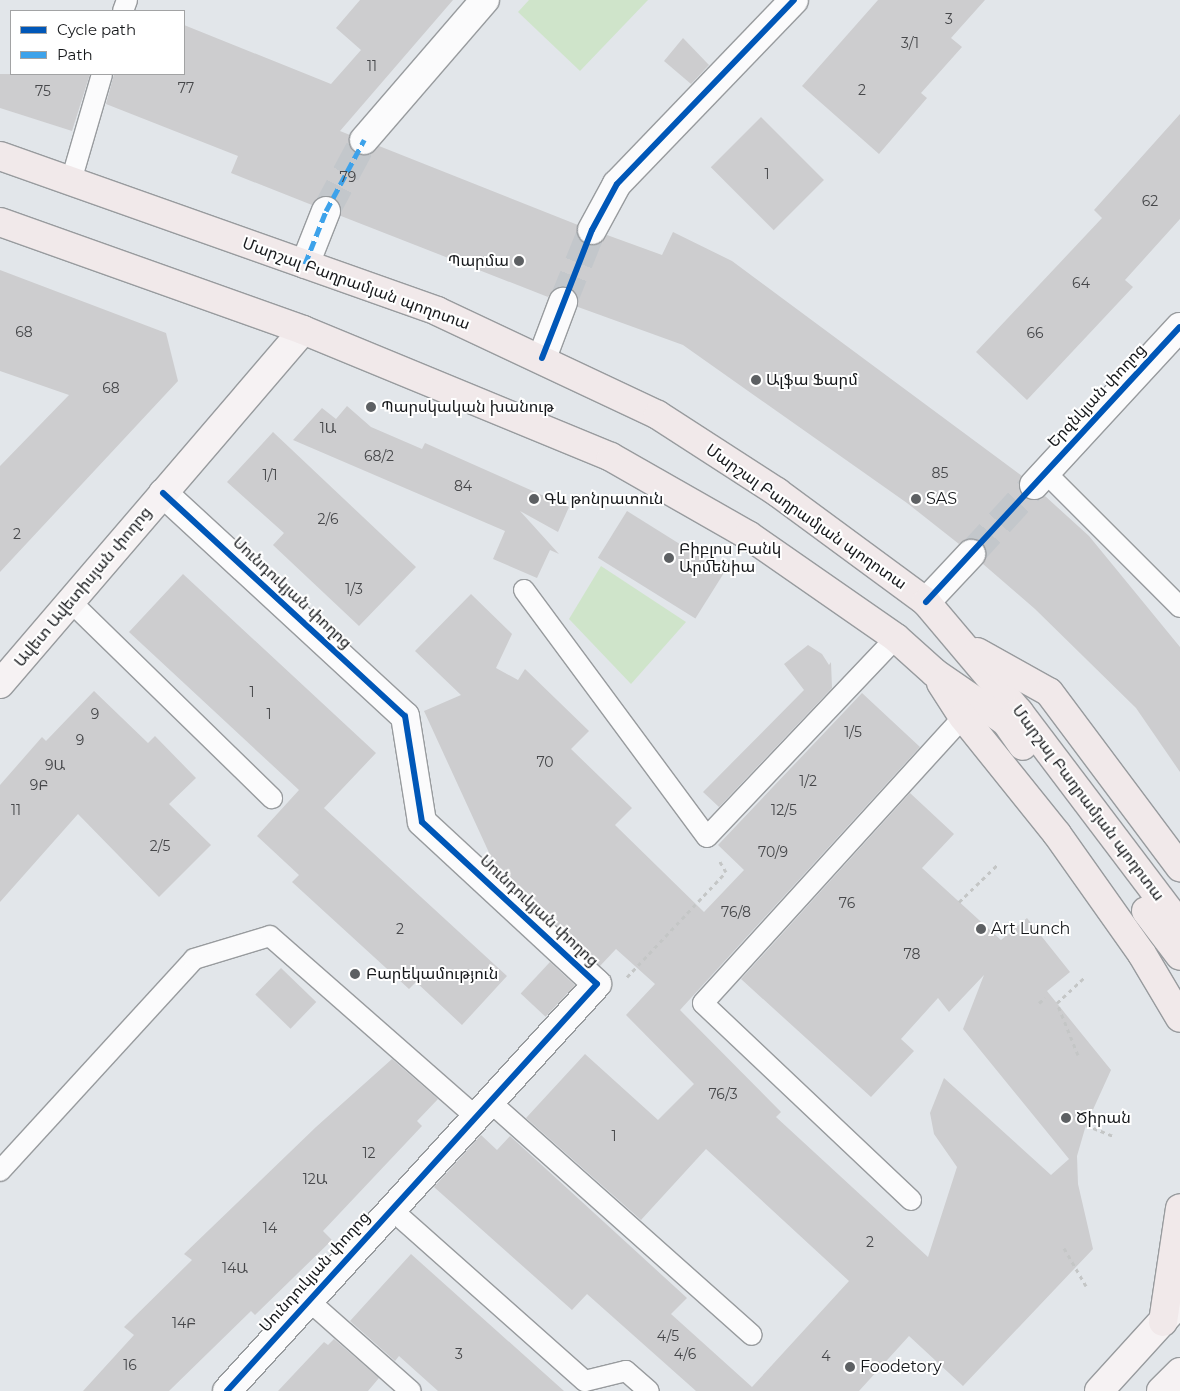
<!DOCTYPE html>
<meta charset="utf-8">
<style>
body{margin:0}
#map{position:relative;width:1180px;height:1391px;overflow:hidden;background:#e2e6ea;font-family:Montserrat,"Noto Sans Armenian",sans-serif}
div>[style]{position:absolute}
.green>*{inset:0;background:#cfe4ca}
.building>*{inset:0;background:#cdcdcf;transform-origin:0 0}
.street-tunnel>*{height:28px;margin-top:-14px;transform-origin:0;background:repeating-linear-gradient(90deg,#c3c7cb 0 28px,transparent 0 42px)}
.path>*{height:3px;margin-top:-1.5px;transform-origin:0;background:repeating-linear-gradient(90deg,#c4c6c6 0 4px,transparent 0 8px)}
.roads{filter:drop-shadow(1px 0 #989b9e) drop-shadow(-1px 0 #989b9e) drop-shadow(0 1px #989b9e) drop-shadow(0 -1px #989b9e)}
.lane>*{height:20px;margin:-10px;padding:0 10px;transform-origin:10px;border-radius:10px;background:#fbfbfc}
.street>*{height:28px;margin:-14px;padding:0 14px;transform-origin:14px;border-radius:14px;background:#fbfbfc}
.secondary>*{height:28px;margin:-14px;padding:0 14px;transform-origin:14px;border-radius:14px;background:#f6f2f3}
.primary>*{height:28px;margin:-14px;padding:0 14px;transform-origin:14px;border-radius:14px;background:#f1e9ea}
.quiet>*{height:5px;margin-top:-2.5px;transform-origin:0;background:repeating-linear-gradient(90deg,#3da2ea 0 10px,transparent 0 15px)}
.cycleway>*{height:6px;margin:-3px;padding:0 3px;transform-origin:3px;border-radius:3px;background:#0057b8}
.dots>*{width:14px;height:14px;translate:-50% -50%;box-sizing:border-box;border:2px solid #fff;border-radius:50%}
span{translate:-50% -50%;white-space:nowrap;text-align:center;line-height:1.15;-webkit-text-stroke:4px #fff;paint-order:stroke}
.number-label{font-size:14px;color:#46474a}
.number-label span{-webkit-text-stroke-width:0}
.poi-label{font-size:16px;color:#16181b}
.right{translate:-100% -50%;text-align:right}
.left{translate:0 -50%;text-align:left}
.street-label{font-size:16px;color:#16181b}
.legend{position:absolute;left:10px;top:10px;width:175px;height:65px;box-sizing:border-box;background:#fff;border:1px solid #a2a3a4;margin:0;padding:6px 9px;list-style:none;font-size:15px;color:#16181b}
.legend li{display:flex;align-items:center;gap:10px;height:25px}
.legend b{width:25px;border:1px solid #a2a3a4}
</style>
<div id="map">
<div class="green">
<div style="clip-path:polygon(529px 0,648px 0,580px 71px,518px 12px)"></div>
<div style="clip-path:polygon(601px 566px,686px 622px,631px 684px,569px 619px)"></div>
</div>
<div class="building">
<div style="clip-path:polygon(360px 0,453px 0,340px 131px,350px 135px,349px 145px,353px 151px,369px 155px,379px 146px,578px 225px,578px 238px,585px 244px,600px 244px,607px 235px,662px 255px,673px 232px,732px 261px,1022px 476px,1019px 489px,1023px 496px,1031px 500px,1045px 496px,1089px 536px,1180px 647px,1180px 772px,1136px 708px,1035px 609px,983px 564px,986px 550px,981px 542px,967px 539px,959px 544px,907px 503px,683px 345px,578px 307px,575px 292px,568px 287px,553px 290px,548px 297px,341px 216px,338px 202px,331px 196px,317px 198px,312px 205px,231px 173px,238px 156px,106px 104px,114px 74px,184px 74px,184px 25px,331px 84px,361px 50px,336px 28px)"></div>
<div style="clip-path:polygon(878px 0,985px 0,951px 38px,962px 47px,921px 93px,927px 98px,879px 154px,802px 86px)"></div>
<div style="clip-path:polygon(683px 38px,709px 65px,691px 84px,664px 61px)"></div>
<div style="clip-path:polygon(0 74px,90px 74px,72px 131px,0 108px)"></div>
<div style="clip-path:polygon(1180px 114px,1180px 219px,1125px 280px,1133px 287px,1027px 400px,976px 352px,1102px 218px,1094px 210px)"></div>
<div style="left:761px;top:117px;width:89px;height:71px;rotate:45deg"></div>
<div style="clip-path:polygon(0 270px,166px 333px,178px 381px,0 572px,0 466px,69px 395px,0 371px)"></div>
<div style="clip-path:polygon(347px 406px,371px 427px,422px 449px,425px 443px,569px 507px,558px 532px,520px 511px,559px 554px,550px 550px,537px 578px,493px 559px,505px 531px,293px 440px,322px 408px,336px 419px)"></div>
<div style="clip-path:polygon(273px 432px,416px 567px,359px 626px,273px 545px,284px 533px,227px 482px)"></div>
<div style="left:627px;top:511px;width:115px;height:55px;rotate:32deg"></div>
<div style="clip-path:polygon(183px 574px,376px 753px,324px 808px,507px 976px,462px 1025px,416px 982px,409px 989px,292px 882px,299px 875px,257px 836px,299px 790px,129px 632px)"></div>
<div style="clip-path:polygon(471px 594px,512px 634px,496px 668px,518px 680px,525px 669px,589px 731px,571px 749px,632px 808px,615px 825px,704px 912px,744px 870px,718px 845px,862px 693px,920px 747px,680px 1010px,781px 1112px,776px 1117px,928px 1257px,957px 1167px,934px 1134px,930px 1113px,944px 1078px,1051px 1175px,1069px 1159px,963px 1029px,984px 975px,949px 1012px,938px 998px,901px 1039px,914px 1051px,871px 1097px,741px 979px,910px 793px,954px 834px,922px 868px,1001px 940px,1027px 918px,1070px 972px,1047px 991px,1111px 1070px,1086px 1125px,1077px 1156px,1078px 1184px,1093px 1249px,963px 1386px,909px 1336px,859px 1391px,696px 1391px,587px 1294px,572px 1310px,434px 1187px,481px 1135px,497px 1150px,510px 1136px,687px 1298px,671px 1314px,752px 1387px,849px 1281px,706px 1149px,641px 1220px,526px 1118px,585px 1054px,658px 1120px,694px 1084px,626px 1015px,655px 984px,616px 949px,600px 966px,497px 870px,424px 711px,461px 695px,415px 651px)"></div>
<div style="clip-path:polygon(808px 645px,822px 654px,829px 665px,831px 662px,832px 688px,719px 807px,703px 792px,804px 690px,784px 664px)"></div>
<div style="clip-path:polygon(94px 691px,148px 743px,155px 736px,196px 778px,169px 804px,211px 845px,159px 897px,78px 814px,0 902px,0 785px,42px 737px,46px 741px)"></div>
<div style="left:550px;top:962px;width:34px;height:43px;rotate:43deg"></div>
<div style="left:281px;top:968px;width:49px;height:37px;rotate:44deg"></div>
<div style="clip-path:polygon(392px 1059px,438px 1099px,417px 1121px,422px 1126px,323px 1231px,332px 1240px,255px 1315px,251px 1311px,169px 1391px,83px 1391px,134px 1335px,124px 1327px,192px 1260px,184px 1254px,316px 1127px)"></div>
<div style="clip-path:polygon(411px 1254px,564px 1391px,438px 1391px,399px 1356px,395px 1361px,350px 1321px)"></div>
<div style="clip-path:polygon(334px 1339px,379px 1378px,368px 1391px,278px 1391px,324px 1342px,328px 1345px)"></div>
</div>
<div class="street-tunnel">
<div style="left:326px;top:211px;width:81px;rotate:-61.8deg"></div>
<div style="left:563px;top:302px;width:78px;rotate:-68.1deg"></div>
<div style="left:971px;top:554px;width:93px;rotate:-47.6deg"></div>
</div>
<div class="path">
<div style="left:959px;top:902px;width:53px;rotate:-44.2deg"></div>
<div style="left:627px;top:977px;width:144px;rotate:-46.7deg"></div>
<div style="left:726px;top:872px;width:14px;rotate:-120deg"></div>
<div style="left:1039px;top:1003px;width:8px;rotate:-40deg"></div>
<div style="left:1078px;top:1055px;width:56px;rotate:-112deg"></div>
<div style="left:1057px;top:1003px;width:37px;rotate:-43deg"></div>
<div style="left:1086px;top:1125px;width:29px;rotate:22deg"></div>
<div style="left:1064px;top:1248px;width:44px;rotate:59.9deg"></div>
</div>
<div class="roads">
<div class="lane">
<div style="left:123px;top:11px;width:12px;rotate:-70deg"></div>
<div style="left:71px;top:181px;width:111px;rotate:-73.8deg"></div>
<div style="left:1045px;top:472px;width:191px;rotate:45deg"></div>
<div style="left:524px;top:590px;width:307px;rotate:53.5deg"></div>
<div style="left:707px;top:837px;width:274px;rotate:-46.5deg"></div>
<div style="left:71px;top:602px;width:281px;rotate:44.3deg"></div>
<div style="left:488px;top:1100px;width:353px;rotate:41.7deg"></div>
<div style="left:0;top:1171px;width:287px;rotate:-47.5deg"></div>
<div style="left:194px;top:959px;width:79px;rotate:-16.8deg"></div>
<div style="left:270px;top:936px;width:273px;rotate:41.3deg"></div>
<div style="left:911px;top:1200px;width:286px;rotate:-136.6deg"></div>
<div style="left:703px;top:1003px;width:387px;rotate:-47.7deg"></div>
<div style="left:391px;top:1209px;width:259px;rotate:41.6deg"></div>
<div style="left:585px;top:1381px;width:42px;rotate:-13.7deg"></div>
<div style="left:626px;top:1371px;width:30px;rotate:41deg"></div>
<div style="left:308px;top:1300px;width:137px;rotate:41.5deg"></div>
</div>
<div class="street">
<div style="left:364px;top:140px;width:185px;rotate:-49.2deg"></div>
<div style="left:592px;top:230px;width:52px;rotate:-61.5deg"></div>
<div style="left:617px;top:184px;width:255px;rotate:-46.1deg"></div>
<div style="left:305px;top:264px;width:57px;rotate:-68.4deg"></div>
<div style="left:542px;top:358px;width:60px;rotate:-69.4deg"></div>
<div style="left:1034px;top:485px;width:215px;rotate:-47.3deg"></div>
<div style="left:163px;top:493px;width:329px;rotate:42.7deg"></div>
<div style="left:405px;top:716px;width:107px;rotate:80.9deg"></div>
<div style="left:422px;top:822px;width:238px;rotate:42.8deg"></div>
<div style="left:597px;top:984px;width:550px;rotate:132.27deg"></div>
<div style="left:926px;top:602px;width:66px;rotate:-46.8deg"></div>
</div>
<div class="secondary">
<div style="left:0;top:684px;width:466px;rotate:-49.4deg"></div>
<div style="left:1099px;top:1391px;width:120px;rotate:-47.7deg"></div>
<div style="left:1161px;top:1391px;width:27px;rotate:-45deg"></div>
</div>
<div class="primary">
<div style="left:0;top:156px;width:464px;rotate:19.5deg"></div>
<div style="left:437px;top:311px;width:244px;rotate:25.2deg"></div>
<div style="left:658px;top:415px;width:142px;rotate:32.9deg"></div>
<div style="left:777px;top:492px;width:185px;rotate:36.4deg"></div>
<div style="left:926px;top:602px;width:144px;rotate:49.8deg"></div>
<div style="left:1019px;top:712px;width:267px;rotate:52.9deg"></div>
<div style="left:0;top:222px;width:322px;rotate:19.6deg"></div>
<div style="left:303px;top:330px;width:333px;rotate:22.4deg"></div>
<div style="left:611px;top:457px;width:158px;rotate:29.7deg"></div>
<div style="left:748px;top:535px;width:180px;rotate:34.8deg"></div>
<div style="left:896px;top:638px;width:52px;rotate:41.9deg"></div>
<div style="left:935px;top:673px;width:86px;rotate:34.6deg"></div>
<div style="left:1006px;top:722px;width:29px;rotate:55deg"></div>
<div style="left:977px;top:652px;width:82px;rotate:29.1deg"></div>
<div style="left:1049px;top:692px;width:219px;rotate:53.2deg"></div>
<div style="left:941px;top:683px;width:40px;rotate:57.1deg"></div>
<div style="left:963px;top:717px;width:150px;rotate:51.2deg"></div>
<div style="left:1057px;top:834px;width:147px;rotate:54.7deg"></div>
<div style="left:1142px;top:954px;width:74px;rotate:59.3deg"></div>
<div style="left:1146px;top:911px;width:56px;rotate:52.9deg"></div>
<div style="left:1163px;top:1322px;width:115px;rotate:-81.5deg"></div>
</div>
</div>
<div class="quiet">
<div style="left:305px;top:264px;width:57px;rotate:-68.4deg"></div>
<div style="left:326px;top:211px;width:81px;rotate:-61.8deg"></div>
</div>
<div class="cycleway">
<div style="left:542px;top:358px;width:137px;rotate:-68.7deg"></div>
<div style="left:592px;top:230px;width:52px;rotate:-61.5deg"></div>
<div style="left:617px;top:184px;width:255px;rotate:-46.1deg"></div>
<div style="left:163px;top:493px;width:329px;rotate:42.7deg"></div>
<div style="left:405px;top:716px;width:107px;rotate:80.9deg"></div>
<div style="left:422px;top:822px;width:238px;rotate:42.8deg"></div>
<div style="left:597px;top:984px;width:550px;rotate:132.27deg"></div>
<div style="left:926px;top:602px;width:374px;rotate:-47.3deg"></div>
</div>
<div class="dots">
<div style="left:519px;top:261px;background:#5d6063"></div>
<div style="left:756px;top:380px;background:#5d6063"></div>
<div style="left:371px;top:407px;background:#5d6063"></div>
<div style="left:534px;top:499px;background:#5d6063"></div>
<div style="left:916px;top:499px;background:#5d6063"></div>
<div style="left:669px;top:558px;background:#5d6063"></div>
<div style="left:981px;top:929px;background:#5d6063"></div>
<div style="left:355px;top:974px;background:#5d6063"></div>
<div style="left:1066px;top:1118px;background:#5d6063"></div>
<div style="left:850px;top:1367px;background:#5d6063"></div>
</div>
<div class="number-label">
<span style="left:949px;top:19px">3</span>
<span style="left:910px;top:43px">3/1</span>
<span style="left:372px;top:66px">11</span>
<span style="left:186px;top:88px">77</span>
<span style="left:862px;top:90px">2</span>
<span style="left:43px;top:91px">75</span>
<span style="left:767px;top:174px">1</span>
<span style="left:348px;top:177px">79</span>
<span style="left:1150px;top:201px">62</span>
<span style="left:1081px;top:283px">64</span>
<span style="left:24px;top:332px">68</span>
<span style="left:1035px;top:333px">66</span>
<span style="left:111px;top:388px">68</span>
<span style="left:328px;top:428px">1Ա</span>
<span style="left:379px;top:456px">68/2</span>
<span style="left:940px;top:473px">85</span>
<span style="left:270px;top:475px">1/1</span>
<span style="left:463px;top:486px">84</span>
<span style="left:328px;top:519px">2/6</span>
<span style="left:17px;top:534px">2</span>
<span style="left:354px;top:589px">1/3</span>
<span style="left:252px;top:692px">1</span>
<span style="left:95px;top:714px">9</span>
<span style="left:269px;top:714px">1</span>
<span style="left:853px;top:732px">1/5</span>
<span style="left:80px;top:740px">9</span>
<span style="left:545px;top:762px">70</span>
<span style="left:55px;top:765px">9Ա</span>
<span style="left:808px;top:781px">1/2</span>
<span style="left:39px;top:785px">9Բ</span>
<span style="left:16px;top:810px">11</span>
<span style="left:784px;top:810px">12/5</span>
<span style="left:160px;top:846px">2/5</span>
<span style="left:773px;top:852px">70/9</span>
<span style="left:847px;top:903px">76</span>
<span style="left:736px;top:912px">76/8</span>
<span style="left:400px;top:929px">2</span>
<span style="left:912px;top:954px">78</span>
<span style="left:723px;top:1094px">76/3</span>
<span style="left:614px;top:1136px">1</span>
<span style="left:369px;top:1153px">12</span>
<span style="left:315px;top:1179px">12Ա</span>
<span style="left:270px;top:1228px">14</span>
<span style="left:870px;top:1242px">2</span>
<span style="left:235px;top:1268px">14Ա</span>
<span style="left:184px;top:1323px">14Բ</span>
<span style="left:668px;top:1336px">4/5</span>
<span style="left:459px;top:1354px">3</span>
<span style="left:685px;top:1354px">4/6</span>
<span style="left:826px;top:1356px">4</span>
<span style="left:130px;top:1365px">16</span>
</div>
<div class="poi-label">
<span class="right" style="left:509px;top:261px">Պարմա</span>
<span class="left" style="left:766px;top:380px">Ալֆա Ֆարմ</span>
<span class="left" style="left:381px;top:407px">Պարսկական խանութ</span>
<span class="left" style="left:544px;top:499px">Գև թոնրատուն</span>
<span class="left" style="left:926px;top:499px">SAS</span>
<span class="left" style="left:679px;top:558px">Բիբլոս Բանկ<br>Արմենիա</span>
<span class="left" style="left:991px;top:929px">Art Lunch</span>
<span class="left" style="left:366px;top:974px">Բարեկամություն</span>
<span class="left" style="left:1076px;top:1118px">Ծիրան</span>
<span class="left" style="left:860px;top:1367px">Foodetory</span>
</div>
<div class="street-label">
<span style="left:356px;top:284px;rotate:20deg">Մարշալ Բաղրամյան պողոտա</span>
<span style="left:1097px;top:396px;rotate:-47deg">Երզնկյան փողոց</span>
<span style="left:806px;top:517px;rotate:35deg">Մարշալ Բաղրամյան պողոտա</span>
<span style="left:83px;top:587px;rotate:-50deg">Ավետ Ավետիսյան փողոց</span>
<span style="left:292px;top:593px;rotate:43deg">Սունդուկյան փողոց</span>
<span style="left:1088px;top:803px;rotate:53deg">Մարշալ Բաղրամյան պողոտա</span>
<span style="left:539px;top:911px;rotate:43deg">Սունդուկյան փողոց</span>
<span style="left:315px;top:1272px;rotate:-48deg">Սունդուկյան փողոց</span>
</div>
<ul class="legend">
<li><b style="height:6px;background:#0057b8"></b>Cycle path</li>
<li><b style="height:6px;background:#3da2ea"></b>Path</li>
</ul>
</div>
